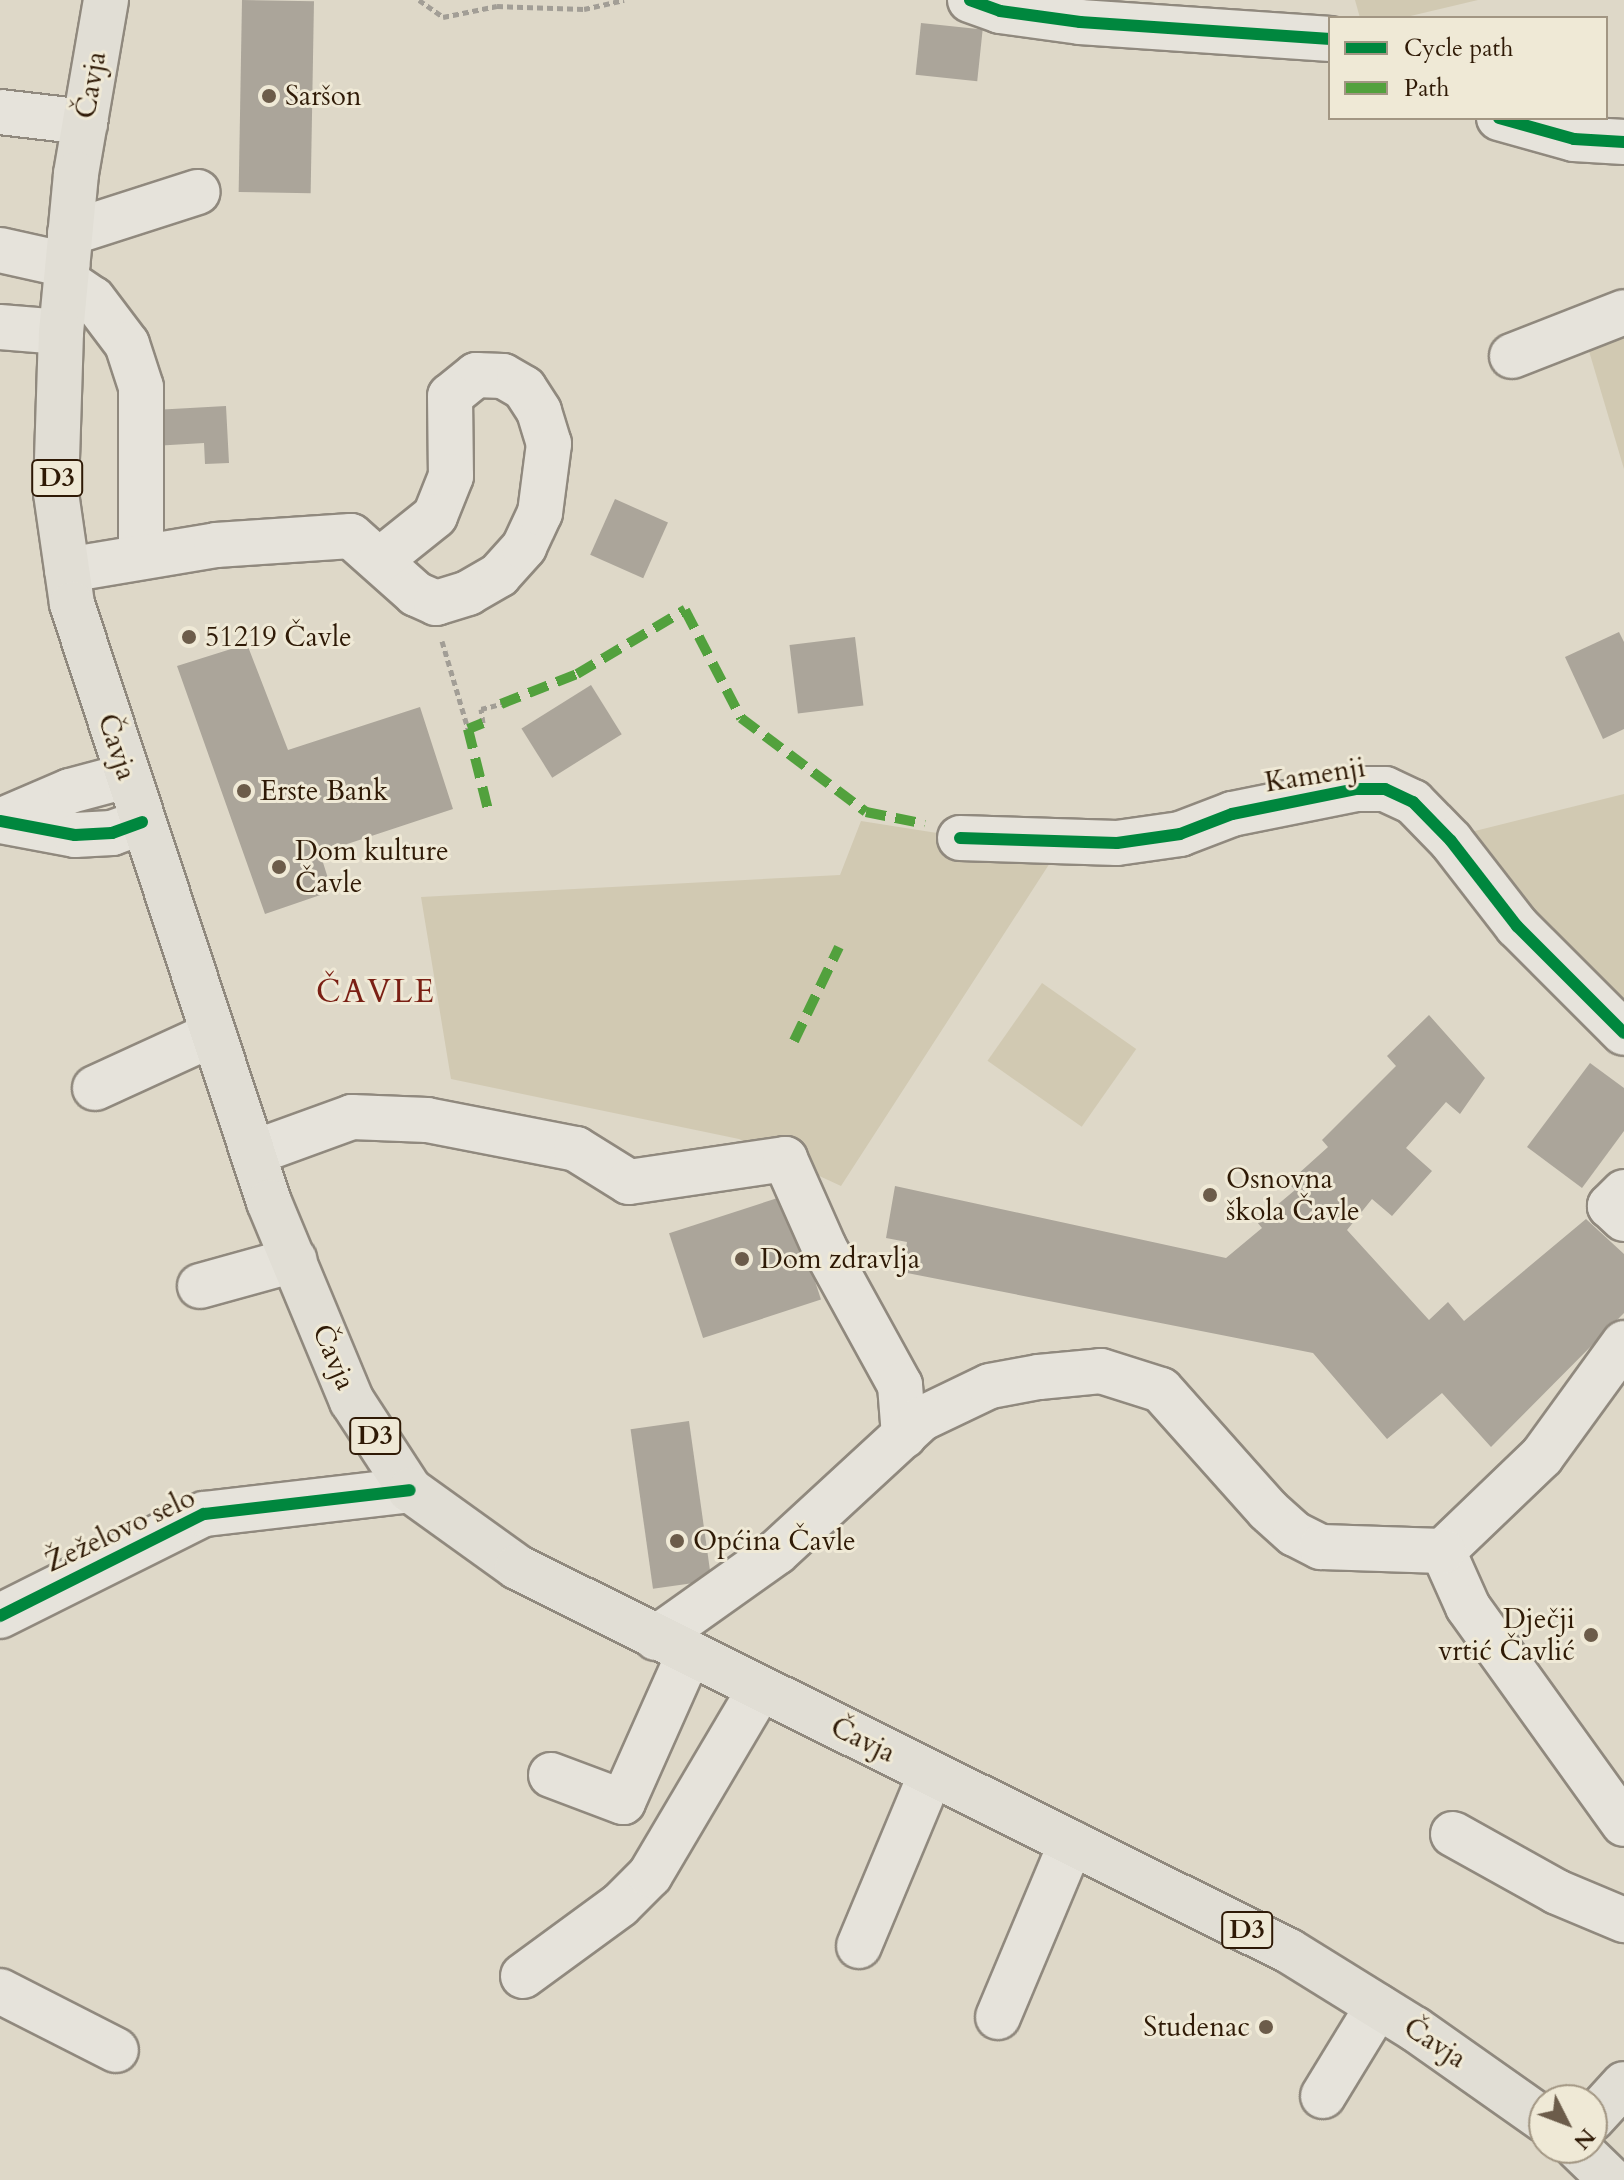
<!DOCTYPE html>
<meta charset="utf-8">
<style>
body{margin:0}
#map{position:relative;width:1624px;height:2180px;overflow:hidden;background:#ded8c8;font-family:Cardo,serif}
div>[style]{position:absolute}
.green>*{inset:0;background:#d1c9b2;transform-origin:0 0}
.building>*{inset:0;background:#aba59a;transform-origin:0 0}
.path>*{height:5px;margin-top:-2.5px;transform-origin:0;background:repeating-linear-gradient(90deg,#a29e96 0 6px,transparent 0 10px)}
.roads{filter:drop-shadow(2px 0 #90897e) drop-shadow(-2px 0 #90897e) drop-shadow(0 2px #90897e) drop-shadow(0 -2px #90897e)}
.minor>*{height:44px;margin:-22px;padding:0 22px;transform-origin:22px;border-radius:22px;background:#e6e3db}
.major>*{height:44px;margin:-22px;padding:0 22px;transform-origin:22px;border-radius:22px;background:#e1ded5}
.quiet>*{height:10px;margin-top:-5px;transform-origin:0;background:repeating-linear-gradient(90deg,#52a13d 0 20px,transparent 0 30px)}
.cycleway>*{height:12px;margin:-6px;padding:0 6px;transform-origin:6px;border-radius:6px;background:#00873e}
.dots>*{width:22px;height:22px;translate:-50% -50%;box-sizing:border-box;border:4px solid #efe9d6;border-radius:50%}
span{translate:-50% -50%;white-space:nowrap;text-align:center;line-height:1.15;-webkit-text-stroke:6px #efe9d6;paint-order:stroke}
.shield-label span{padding:2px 6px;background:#efe9d6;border:2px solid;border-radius:6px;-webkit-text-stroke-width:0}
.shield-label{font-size:26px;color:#2f1a06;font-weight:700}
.street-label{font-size:28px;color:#2f1a06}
.poi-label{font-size:28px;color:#2f1a06}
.left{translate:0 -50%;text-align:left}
.right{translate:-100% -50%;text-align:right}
.quarter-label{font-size:32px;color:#7a1f14;letter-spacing:2px}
.legend{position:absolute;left:1328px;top:16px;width:280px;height:104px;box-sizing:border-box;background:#efe9d6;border:2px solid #a29683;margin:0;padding:10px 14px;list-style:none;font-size:24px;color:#2f1a06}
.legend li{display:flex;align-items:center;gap:16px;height:40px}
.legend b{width:40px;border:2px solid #a29683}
.north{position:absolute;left:1528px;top:2084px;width:80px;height:80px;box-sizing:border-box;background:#efe9d6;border:2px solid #a29683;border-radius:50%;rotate:132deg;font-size:22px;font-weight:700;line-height:32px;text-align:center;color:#2f1a06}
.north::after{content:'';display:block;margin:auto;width:28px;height:36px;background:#6c5c4a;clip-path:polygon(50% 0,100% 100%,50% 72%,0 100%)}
</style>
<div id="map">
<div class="green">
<div style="clip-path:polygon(1355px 0,1478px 0,1402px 18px,1360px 18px)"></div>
<div style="clip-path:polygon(1624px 327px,1624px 469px,1586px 341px)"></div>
<div style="clip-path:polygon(1624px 794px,1624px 1008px,1463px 834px)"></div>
<div style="clip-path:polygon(861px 821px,1057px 852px,841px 1186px,739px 1139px,451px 1079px,421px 897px,840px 875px)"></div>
<div style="left:1042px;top:983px;width:115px;height:95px;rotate:35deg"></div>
</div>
<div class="building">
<div style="left:242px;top:0;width:72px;height:192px;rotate:1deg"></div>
<div style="left:921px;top:23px;width:62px;height:52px;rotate:6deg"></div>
<div style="clip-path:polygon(226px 406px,229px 463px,205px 464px,204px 443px,119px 448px,118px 412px)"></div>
<div style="left:615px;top:499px;width:58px;height:61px;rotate:24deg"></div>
<div style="clip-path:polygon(1619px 632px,1624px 642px,1624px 729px,1603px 739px,1565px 657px)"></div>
<div style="left:855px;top:637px;width:69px;height:66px;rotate:83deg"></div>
<div style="clip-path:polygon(247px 644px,288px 750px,420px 707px,453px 809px,320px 853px,332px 891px,265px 914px,177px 666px)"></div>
<div style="left:591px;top:685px;width:58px;height:82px;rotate:58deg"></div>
<div style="clip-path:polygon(1429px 1015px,1485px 1078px,1460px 1114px,1446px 1102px,1406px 1148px,1432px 1171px,1392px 1216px,1372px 1199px,1347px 1230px,1429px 1320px,1448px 1302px,1464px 1321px,1586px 1219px,1624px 1254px,1624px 1313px,1491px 1447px,1442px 1393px,1387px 1439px,1313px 1353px,902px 1272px,907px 1242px,886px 1238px,895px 1186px,1226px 1258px,1262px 1228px,1257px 1222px,1295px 1190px,1288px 1183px,1328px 1147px,1322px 1140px,1396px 1066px,1387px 1056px)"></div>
<div style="clip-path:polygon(1590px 1063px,1624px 1088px,1624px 1131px,1582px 1188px,1527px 1147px)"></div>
<div style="left:787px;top:1195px;width:110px;height:124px;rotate:72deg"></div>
<div style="left:689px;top:1421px;width:161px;height:59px;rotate:82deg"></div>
</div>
<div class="path">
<div style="left:419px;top:0;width:29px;rotate:35deg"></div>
<div style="left:443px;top:17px;width:55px;rotate:-11.5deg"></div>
<div style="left:497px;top:6px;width:87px;rotate:2deg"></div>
<div style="left:584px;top:9px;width:41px;rotate:-12.7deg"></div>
<div style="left:442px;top:641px;width:92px;rotate:73.5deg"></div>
<div style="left:483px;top:723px;width:14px;rotate:-98deg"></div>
<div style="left:481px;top:709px;width:21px;rotate:-14deg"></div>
</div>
<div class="roads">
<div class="minor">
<div style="left:970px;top:0;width:32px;rotate:20deg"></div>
<div style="left:1000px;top:11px;width:81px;rotate:7.8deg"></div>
<div style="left:1080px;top:22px;width:251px;rotate:3.9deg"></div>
<div style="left:0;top:112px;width:86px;rotate:6.7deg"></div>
<div style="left:1499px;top:118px;width:78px;rotate:15.6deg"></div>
<div style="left:1574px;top:139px;width:50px;rotate:3.4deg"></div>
<div style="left:70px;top:233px;width:134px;rotate:-17.8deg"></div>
<div style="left:0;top:250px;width:69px;rotate:12.6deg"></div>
<div style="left:66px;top:281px;width:32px;rotate:34deg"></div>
<div style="left:93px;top:299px;width:56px;rotate:52.9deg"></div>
<div style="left:127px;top:344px;width:45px;rotate:72deg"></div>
<div style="left:141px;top:387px;width:168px;rotate:90deg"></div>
<div style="left:0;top:327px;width:61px;rotate:4.7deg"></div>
<div style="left:1512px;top:356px;width:120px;rotate:-21.4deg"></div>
<div style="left:67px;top:570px;width:151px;rotate:-9.5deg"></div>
<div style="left:216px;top:545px;width:135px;rotate:-3.8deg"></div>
<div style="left:351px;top:536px;width:87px;rotate:41.7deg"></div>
<div style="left:416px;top:594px;width:22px;rotate:24deg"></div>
<div style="left:436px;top:603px;width:34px;rotate:-17deg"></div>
<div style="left:468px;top:593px;width:36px;rotate:-30deg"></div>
<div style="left:499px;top:575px;width:38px;rotate:-48deg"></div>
<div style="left:524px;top:547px;width:38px;rotate:-65deg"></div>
<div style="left:540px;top:513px;width:70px;rotate:-82.6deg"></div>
<div style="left:549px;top:444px;width:34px;rotate:-107deg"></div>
<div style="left:539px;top:411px;width:27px;rotate:-123deg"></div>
<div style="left:524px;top:388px;width:24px;rotate:-150deg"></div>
<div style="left:503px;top:376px;width:27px;rotate:-178deg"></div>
<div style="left:476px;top:375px;width:33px;rotate:141deg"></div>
<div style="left:450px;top:396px;width:80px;rotate:89.3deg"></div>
<div style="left:451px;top:476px;width:43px;rotate:111.8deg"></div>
<div style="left:435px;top:516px;width:70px;rotate:141.3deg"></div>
<div style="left:0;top:821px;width:76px;rotate:10.6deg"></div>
<div style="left:75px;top:835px;width:37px;rotate:-3deg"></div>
<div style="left:112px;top:833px;width:32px;rotate:-20deg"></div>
<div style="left:0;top:821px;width:76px;rotate:-23.2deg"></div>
<div style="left:70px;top:791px;width:58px;rotate:-15deg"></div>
<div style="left:960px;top:838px;width:157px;rotate:1.8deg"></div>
<div style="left:1117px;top:843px;width:64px;rotate:-8.1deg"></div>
<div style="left:1180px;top:834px;width:56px;rotate:-21deg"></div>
<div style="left:1232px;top:814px;width:126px;rotate:-11.4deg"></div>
<div style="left:1356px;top:789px;width:29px"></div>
<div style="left:1385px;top:789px;width:31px;rotate:25deg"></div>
<div style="left:1413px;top:802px;width:54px;rotate:45.7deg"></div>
<div style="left:1451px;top:841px;width:108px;rotate:52.2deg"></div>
<div style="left:1517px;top:926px;width:151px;rotate:45deg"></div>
<div style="left:95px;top:1088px;width:130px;rotate:-24.6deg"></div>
<div style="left:253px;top:1153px;width:105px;rotate:-20deg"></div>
<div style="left:352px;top:1117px;width:75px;rotate:2.3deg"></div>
<div style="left:427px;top:1120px;width:152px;rotate:11deg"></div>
<div style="left:576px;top:1149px;width:62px;rotate:31.9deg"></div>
<div style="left:629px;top:1182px;width:158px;rotate:-8.4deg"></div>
<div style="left:785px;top:1159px;width:96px;rotate:66.1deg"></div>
<div style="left:824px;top:1247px;width:158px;rotate:61.2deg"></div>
<div style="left:900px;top:1385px;width:51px;rotate:85.5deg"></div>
<div style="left:1624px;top:1192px;width:20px;rotate:135deg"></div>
<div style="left:1610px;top:1206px;width:19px;rotate:43deg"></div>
<div style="left:200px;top:1286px;width:98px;rotate:-15.5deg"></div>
<div style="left:1624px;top:1343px;width:140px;rotate:126deg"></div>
<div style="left:1542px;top:1456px;width:137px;rotate:136.2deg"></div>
<div style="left:1443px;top:1551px;width:61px;rotate:65.9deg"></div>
<div style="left:1468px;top:1607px;width:267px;rotate:54.3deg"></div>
<div style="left:0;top:1616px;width:228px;rotate:-26.6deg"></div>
<div style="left:204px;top:1514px;width:207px;rotate:-6.6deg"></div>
<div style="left:656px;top:1638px;width:148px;rotate:-35.4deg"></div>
<div style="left:777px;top:1552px;width:196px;rotate:-42.7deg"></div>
<div style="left:921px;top:1419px;width:76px;rotate:-25.6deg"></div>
<div style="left:990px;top:1386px;width:50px;rotate:-10.4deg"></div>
<div style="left:1039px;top:1377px;width:62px;rotate:-5.5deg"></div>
<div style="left:1101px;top:1371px;width:63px;rotate:17.6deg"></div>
<div style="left:1161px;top:1390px;width:161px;rotate:48.3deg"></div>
<div style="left:1268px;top:1510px;width:36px;rotate:42deg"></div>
<div style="left:1295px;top:1534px;width:29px;rotate:27deg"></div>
<div style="left:1321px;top:1547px;width:122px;rotate:1.9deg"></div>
<div style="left:551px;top:1775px;width:77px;rotate:20.6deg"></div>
<div style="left:623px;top:1802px;width:162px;rotate:-66deg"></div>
<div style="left:1453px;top:1834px;width:119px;rotate:29.1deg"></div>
<div style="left:1557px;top:1892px;width:73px;rotate:22.7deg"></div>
<div style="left:859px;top:1946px;width:186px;rotate:-67.3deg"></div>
<div style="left:523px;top:1976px;width:120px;rotate:-36.2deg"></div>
<div style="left:620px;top:1905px;width:42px;rotate:-45deg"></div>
<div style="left:650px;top:1875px;width:216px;rotate:-59.4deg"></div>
<div style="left:0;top:1991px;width:130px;rotate:27deg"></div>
<div style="left:998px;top:2017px;width:189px;rotate:-67.2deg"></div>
<div style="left:1323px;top:2096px;width:105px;rotate:-58.6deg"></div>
</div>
<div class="major">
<div style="left:106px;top:0;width:177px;rotate:99.8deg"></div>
<div style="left:76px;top:174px;width:159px;rotate:95.4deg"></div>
<div style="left:61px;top:332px;width:161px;rotate:91.8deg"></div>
<div style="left:56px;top:493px;width:112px;rotate:81.8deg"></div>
<div style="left:72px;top:604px;width:630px;rotate:71.77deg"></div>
<div style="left:269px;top:1202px;width:216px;rotate:67.4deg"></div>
<div style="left:352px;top:1401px;width:106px;rotate:56.9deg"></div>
<div style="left:410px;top:1490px;width:132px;rotate:35.7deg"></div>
<div style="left:517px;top:1567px;width:862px;rotate:26.45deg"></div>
<div style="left:1289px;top:1951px;width:148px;rotate:31.8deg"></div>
<div style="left:1415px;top:2029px;width:158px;rotate:35.2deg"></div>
<div style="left:1592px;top:2119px;width:47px;rotate:-47.6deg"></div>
<div style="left:1578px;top:2148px;width:46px;rotate:44.1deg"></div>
</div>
</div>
<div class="quiet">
<div style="left:501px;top:704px;width:82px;rotate:-21.5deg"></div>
<div style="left:577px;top:674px;width:126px;rotate:-30.7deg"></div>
<div style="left:685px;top:610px;width:122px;rotate:62.6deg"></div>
<div style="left:741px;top:718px;width:156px;rotate:36.9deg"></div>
<div style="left:866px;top:812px;width:60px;rotate:11.5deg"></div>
<div style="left:483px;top:723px;width:16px;rotate:158deg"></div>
<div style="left:468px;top:729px;width:88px;rotate:76.1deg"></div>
<div style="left:794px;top:1041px;width:104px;rotate:-64.4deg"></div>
</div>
<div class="cycleway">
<div style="left:970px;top:0;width:32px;rotate:20deg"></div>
<div style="left:1000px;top:11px;width:81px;rotate:7.8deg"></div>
<div style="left:1080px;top:22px;width:251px;rotate:3.9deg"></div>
<div style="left:1499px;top:118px;width:78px;rotate:15.6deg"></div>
<div style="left:1574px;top:139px;width:50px;rotate:3.4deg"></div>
<div style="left:0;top:821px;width:76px;rotate:10.6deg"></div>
<div style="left:75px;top:835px;width:37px;rotate:-3deg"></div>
<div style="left:112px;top:833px;width:32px;rotate:-20deg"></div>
<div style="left:960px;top:838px;width:157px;rotate:1.8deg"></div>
<div style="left:1117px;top:843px;width:64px;rotate:-8.1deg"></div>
<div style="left:1180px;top:834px;width:56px;rotate:-21deg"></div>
<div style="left:1232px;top:814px;width:126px;rotate:-11.4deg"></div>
<div style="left:1356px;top:789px;width:29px"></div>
<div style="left:1385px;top:789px;width:31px;rotate:25deg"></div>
<div style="left:1413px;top:802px;width:54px;rotate:45.7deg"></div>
<div style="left:1451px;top:841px;width:108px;rotate:52.2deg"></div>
<div style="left:1517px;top:926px;width:151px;rotate:45deg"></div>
<div style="left:0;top:1616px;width:228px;rotate:-26.6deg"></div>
<div style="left:204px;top:1514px;width:207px;rotate:-6.6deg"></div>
</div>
<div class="dots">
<div style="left:269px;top:96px;background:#6c5c4a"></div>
<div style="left:189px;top:637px;background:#6c5c4a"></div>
<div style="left:244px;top:791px;background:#6c5c4a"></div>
<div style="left:279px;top:867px;background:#6c5c4a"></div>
<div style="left:1210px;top:1195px;background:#6c5c4a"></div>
<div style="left:742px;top:1259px;background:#6c5c4a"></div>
<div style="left:677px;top:1541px;background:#6c5c4a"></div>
<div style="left:1591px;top:1635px;background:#6c5c4a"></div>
<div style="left:1266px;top:2027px;background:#6c5c4a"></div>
</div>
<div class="shield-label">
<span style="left:57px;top:478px">D3</span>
<span style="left:375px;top:1436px">D3</span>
<span style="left:1247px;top:1930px">D3</span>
</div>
<div class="street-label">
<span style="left:91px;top:85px;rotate:-80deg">Čavja</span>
<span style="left:117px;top:747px;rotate:72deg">Čavja</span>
<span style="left:1315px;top:775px;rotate:-9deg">Kamenji</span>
<span style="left:334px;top:1357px;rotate:67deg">Čavja</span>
<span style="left:120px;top:1530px;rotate:-25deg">Žeželovo selo</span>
<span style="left:863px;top:1740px;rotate:26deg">Čavja</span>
<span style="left:1435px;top:2043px;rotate:33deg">Čavja</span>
</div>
<div class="poi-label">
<span class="left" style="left:285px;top:96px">Saršon</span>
<span class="left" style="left:205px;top:637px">51219 Čavle</span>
<span class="left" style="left:260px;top:791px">Erste Bank</span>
<span class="left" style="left:295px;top:867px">Dom kulture<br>Čavle</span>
<span class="left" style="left:1226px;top:1195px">Osnovna<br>škola Čavle</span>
<span class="left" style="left:760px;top:1259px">Dom zdravlja</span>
<span class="left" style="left:693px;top:1541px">Općina Čavle</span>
<span class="right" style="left:1575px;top:1635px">Dječji<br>vrtić Čavlić</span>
<span class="right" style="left:1250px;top:2027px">Studenac</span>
</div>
<div class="quarter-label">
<span style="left:376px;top:992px">ČAVLE</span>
</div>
<ul class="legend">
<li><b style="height:10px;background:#00873e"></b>Cycle path</li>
<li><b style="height:10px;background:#52a13d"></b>Path</li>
</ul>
<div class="north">N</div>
</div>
